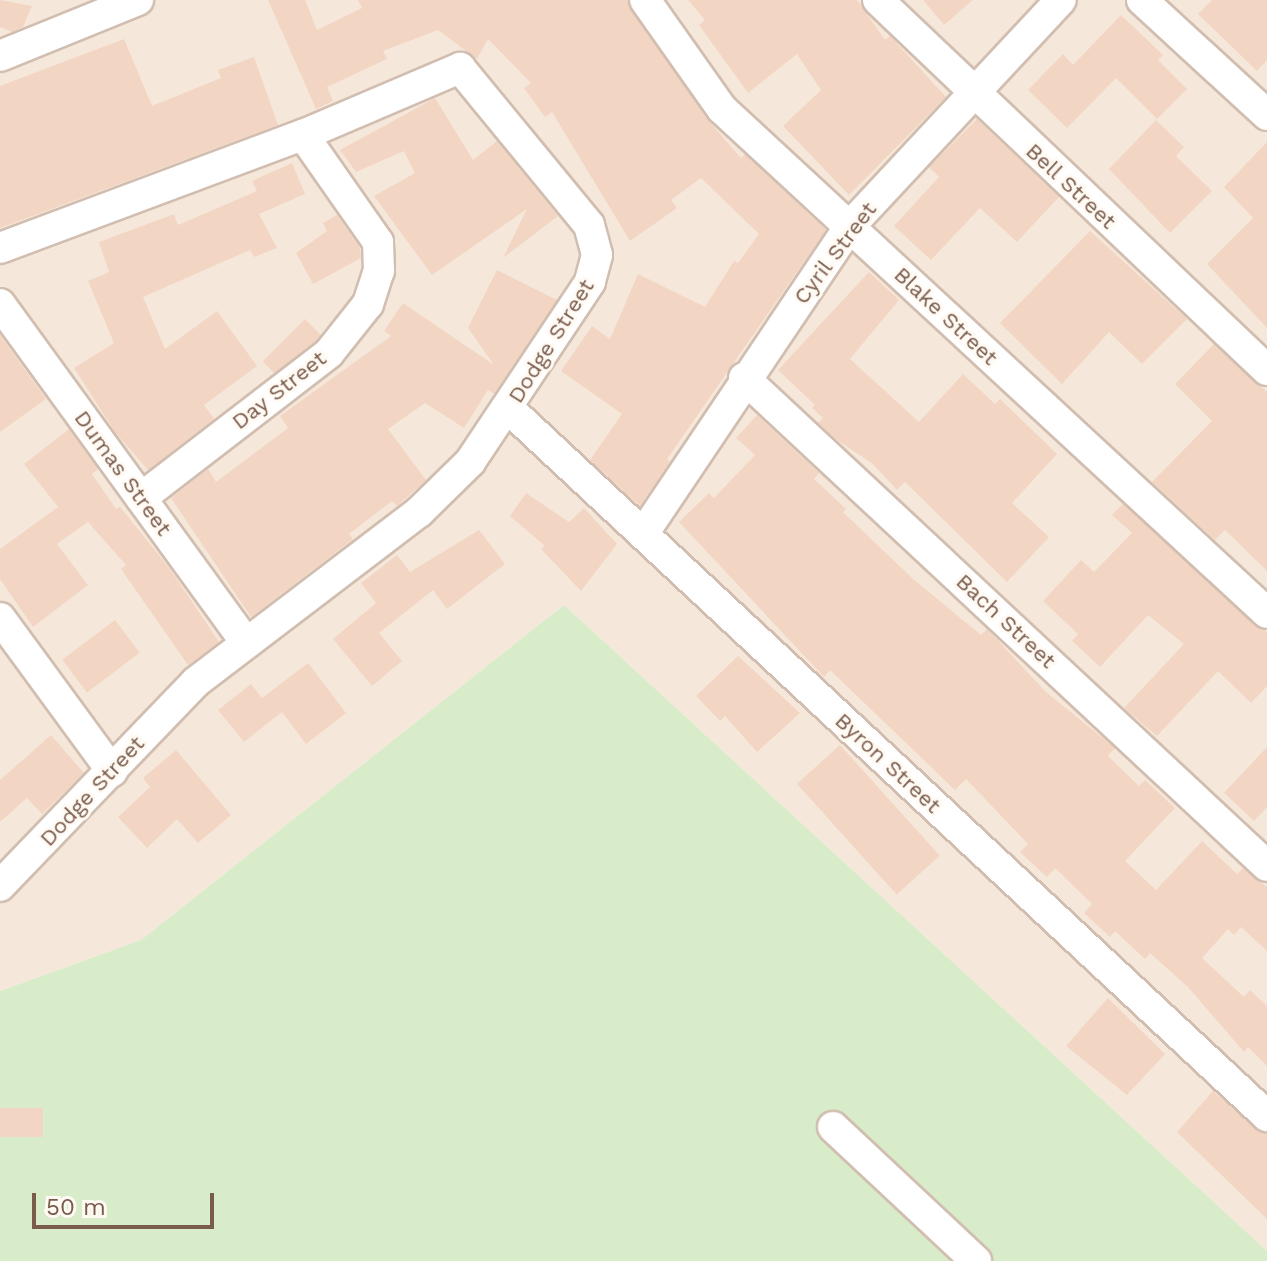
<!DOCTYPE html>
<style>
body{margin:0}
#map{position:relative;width:1267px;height:1261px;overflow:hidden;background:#fdf6ec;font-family:"Work Sans",sans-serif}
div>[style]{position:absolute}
.residential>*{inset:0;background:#f5e8da}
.green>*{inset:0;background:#d8ecc9}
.building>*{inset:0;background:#f3d5c3;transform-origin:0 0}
.roads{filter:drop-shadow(2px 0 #d1beb0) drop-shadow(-2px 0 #d1beb0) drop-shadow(0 2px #d1beb0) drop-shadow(0 -2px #d1beb0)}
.minor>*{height:30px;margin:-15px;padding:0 15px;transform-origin:15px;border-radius:15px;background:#fff}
span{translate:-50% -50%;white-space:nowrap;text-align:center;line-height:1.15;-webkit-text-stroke:6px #fffaf3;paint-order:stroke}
.street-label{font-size:22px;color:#7a5c4d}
.scale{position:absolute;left:32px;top:1193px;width:182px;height:36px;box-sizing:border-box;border:4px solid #7a5c4d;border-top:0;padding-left:10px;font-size:24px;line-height:28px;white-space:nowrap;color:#7a5c4d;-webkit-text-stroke:6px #fffaf3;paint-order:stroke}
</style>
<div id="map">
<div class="residential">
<div style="clip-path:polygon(0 0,1267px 0,1267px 1251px,564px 605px,141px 940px,0 991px)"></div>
</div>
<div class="green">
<div style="clip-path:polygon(564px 605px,1267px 1251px,1267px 1261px,0 1261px,0 991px,141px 940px)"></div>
</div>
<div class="building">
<div style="clip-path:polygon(0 0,32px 6px,23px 27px,12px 32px,0 27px)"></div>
<div style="clip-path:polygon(268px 0,305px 0,317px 30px,362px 8px,358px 0,627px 0,707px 119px,741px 158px,745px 154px,826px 230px,667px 459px,670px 462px,640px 506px,590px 460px,622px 414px,561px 371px,592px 326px,610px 339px,638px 274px,705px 307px,734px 261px,738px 263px,759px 234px,701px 178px,671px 200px,677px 208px,630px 241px,552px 112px,545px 117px,524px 88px,531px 83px,488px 39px,477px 59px,438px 30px,383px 51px,387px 59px,327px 87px,333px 101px,316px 109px)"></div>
<div style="clip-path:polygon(688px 0,857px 0,885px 40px,890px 36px,946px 97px,849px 195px,783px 126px,821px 90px,797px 54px,748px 93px,699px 25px,705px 20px)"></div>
<div style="clip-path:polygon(923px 0,973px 0,944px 25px)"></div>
<div style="clip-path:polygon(1212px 0,1267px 0,1267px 60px,1257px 71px,1198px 14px)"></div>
<div style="clip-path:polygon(1121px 15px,1163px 55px,1158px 60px,1187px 89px,1157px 119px,1116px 78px,1067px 128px,1028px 90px,1063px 54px,1073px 65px)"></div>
<div style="clip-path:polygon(124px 39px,152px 106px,221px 78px,218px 70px,254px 57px,278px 125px,0 228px,0 86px)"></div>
<div style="clip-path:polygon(435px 98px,473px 160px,497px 141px,558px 216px,503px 258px,527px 209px,432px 275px,374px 196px,415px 173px,404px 151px,356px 172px,340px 150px)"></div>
<div style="clip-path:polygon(977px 119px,1059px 197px,1017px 242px,980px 208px,931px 260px,894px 226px,939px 177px,929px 167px)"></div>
<div style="clip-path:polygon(1156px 120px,1184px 147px,1176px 156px,1212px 191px,1170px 233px,1109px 169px)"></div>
<div style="clip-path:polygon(1267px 142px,1267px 328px,1207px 264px,1253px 218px,1224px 187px)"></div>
<div style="clip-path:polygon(292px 163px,305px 194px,259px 214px,277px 248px,254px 257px,250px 250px,143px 297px,165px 349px,217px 311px,257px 366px,204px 405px,214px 419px,148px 470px,115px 432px,74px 368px,114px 343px,88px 281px,109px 272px,99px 242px,174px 214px,178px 225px,257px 191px,252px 181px)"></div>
<div style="clip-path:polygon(337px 215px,360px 248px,361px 258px,313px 284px,296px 253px,327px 231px,323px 223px)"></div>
<div style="clip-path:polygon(1090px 231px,1187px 319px,1142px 364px,1109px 332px,1062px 384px,1000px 323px)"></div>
<div style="clip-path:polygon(497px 270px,557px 300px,494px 394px,488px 390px,464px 428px,425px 403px,388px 429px,426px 480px,397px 506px,392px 501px,349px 534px,353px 539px,251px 617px,171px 498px,208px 469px,216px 482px,288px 428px,280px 416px,391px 336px,384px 331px,403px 303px,494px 365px,468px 328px)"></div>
<div style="clip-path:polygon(869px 272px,899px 300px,850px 359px,919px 422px,963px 374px,995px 404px,1000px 399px,1057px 454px,1012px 503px,1049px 537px,1007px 582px,905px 482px,897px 490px,873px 464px,837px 440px,818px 423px,823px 418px,812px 408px,815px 405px,778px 370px)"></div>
<div style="left:305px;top:319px;width:23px;height:60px;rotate:45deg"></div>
<div style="clip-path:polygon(0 335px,46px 399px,0 432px)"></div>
<div style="clip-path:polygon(1214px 344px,1267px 392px,1267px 571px,1225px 530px,1215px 540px,1152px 482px,1212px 421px,1175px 384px)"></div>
<div style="clip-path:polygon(757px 415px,819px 473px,814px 479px,846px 509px,843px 512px,912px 578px,981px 635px,987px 629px,1046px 692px,1115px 748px,1108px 756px,1139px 786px,1145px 780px,1175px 808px,1125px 861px,1156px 890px,1202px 841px,1237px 874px,1243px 868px,1267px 887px,1267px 951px,1241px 927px,1234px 935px,1228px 929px,1202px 958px,1244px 997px,1250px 990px,1267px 1006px,1267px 1066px,1248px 1047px,1244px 1052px,1188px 987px,1150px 953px,1145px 959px,1115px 931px,1110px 937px,1084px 913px,1092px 904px,1055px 868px,1047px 877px,1020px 852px,1028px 844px,966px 779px,955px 790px,830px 670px,824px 677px,679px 522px,709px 493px,714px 498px,755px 455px,736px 438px)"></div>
<div style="clip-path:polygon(69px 429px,98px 469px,92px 474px,116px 509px,120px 507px,170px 569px,219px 642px,188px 665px,121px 569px,126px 565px,88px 522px,57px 544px,88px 585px,33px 627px,0 579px,0 549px,58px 507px,24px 464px)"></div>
<div style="clip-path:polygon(526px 493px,569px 522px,584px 508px,617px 544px,581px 591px,541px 549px,545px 546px,510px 516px)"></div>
<div style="clip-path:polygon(1123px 504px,1267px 632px,1267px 686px,1251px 703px,1218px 671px,1157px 736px,1124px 708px,1184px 644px,1148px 615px,1100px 667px,1072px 641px,1078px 634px,1043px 601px,1081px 560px,1094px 572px,1132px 533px,1112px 515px)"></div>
<div style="clip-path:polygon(479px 530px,505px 564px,447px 609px,433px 590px,379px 633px,402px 661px,372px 686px,333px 639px,376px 603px,361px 583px,397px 555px,410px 572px)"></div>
<div style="left:115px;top:620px;width:41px;height:66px;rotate:53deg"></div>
<div style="clip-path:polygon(738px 656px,800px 713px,757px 752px,725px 716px,720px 721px,696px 696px)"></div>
<div style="clip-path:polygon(308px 663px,346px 713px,306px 744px,282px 712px,244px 742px,218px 710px,251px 684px,262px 698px)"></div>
<div style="clip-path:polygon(51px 735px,84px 773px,42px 814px,27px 798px,0 822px,0 780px)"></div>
<div style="left:840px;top:745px;width:149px;height:58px;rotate:48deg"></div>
<div style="clip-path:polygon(1267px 747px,1267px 807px,1254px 821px,1224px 793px)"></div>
<div style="clip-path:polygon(176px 750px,231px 815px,198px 843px,177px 819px,147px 848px,118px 817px,150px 787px,143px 778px)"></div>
<div style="clip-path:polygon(1108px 998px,1165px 1054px,1127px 1095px,1066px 1046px)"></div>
<div style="clip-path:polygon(1213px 1091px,1255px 1129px,1267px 1134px,1267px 1219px,1177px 1132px)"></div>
<div style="left:43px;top:1108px;width:29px;height:43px;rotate:90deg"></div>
</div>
<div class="roads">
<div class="minor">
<div style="left:645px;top:0;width:133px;rotate:54.8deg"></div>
<div style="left:722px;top:109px;width:742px;rotate:42.76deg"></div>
<div style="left:878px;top:0;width:537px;rotate:43.57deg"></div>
<div style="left:1142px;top:0;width:170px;rotate:42.6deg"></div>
<div style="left:0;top:56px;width:149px;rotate:-22.1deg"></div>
<div style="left:0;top:248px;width:323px;rotate:-20.5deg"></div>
<div style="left:303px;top:135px;width:171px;rotate:-23.1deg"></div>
<div style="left:460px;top:68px;width:203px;rotate:50.6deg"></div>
<div style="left:589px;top:225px;width:31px;rotate:75deg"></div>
<div style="left:597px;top:255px;width:28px;rotate:105deg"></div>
<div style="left:590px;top:282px;width:216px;rotate:123.7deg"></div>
<div style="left:470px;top:462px;width:71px;rotate:135.6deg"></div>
<div style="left:419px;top:512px;width:280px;rotate:142.7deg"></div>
<div style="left:196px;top:682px;width:283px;rotate:133.9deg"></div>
<div style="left:0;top:304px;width:419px;rotate:54deg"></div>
<div style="left:744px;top:378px;width:715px;rotate:43.02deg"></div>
<div style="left:509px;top:409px;width:1037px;rotate:43.01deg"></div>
<div style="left:141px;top:498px;width:237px;rotate:-37.6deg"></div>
<div style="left:329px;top:353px;width:63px;rotate:-51.5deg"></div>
<div style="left:368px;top:304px;width:35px;rotate:-72deg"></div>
<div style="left:379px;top:271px;width:29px;rotate:-92deg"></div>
<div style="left:378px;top:242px;width:131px;rotate:-125deg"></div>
<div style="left:643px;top:534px;width:371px;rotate:-56.1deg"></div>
<div style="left:850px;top:226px;width:309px;rotate:-47deg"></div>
<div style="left:0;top:618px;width:190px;rotate:53.8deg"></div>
<div style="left:833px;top:1127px;width:196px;rotate:43.1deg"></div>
</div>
</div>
<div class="street-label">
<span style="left:1071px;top:186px;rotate:43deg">Bell Street</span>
<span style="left:835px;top:253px;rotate:-53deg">Cyril Street</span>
<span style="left:946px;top:316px;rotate:43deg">Blake Street</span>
<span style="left:551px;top:341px;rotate:-58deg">Dodge Street</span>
<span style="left:279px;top:390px;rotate:-38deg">Day Street</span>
<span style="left:123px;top:473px;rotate:54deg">Dumas Street</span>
<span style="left:1006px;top:621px;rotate:43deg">Bach Street</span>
<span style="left:888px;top:763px;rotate:43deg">Byron Street</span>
<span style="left:92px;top:791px;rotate:-47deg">Dodge Street</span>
</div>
<div class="scale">50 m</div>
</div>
